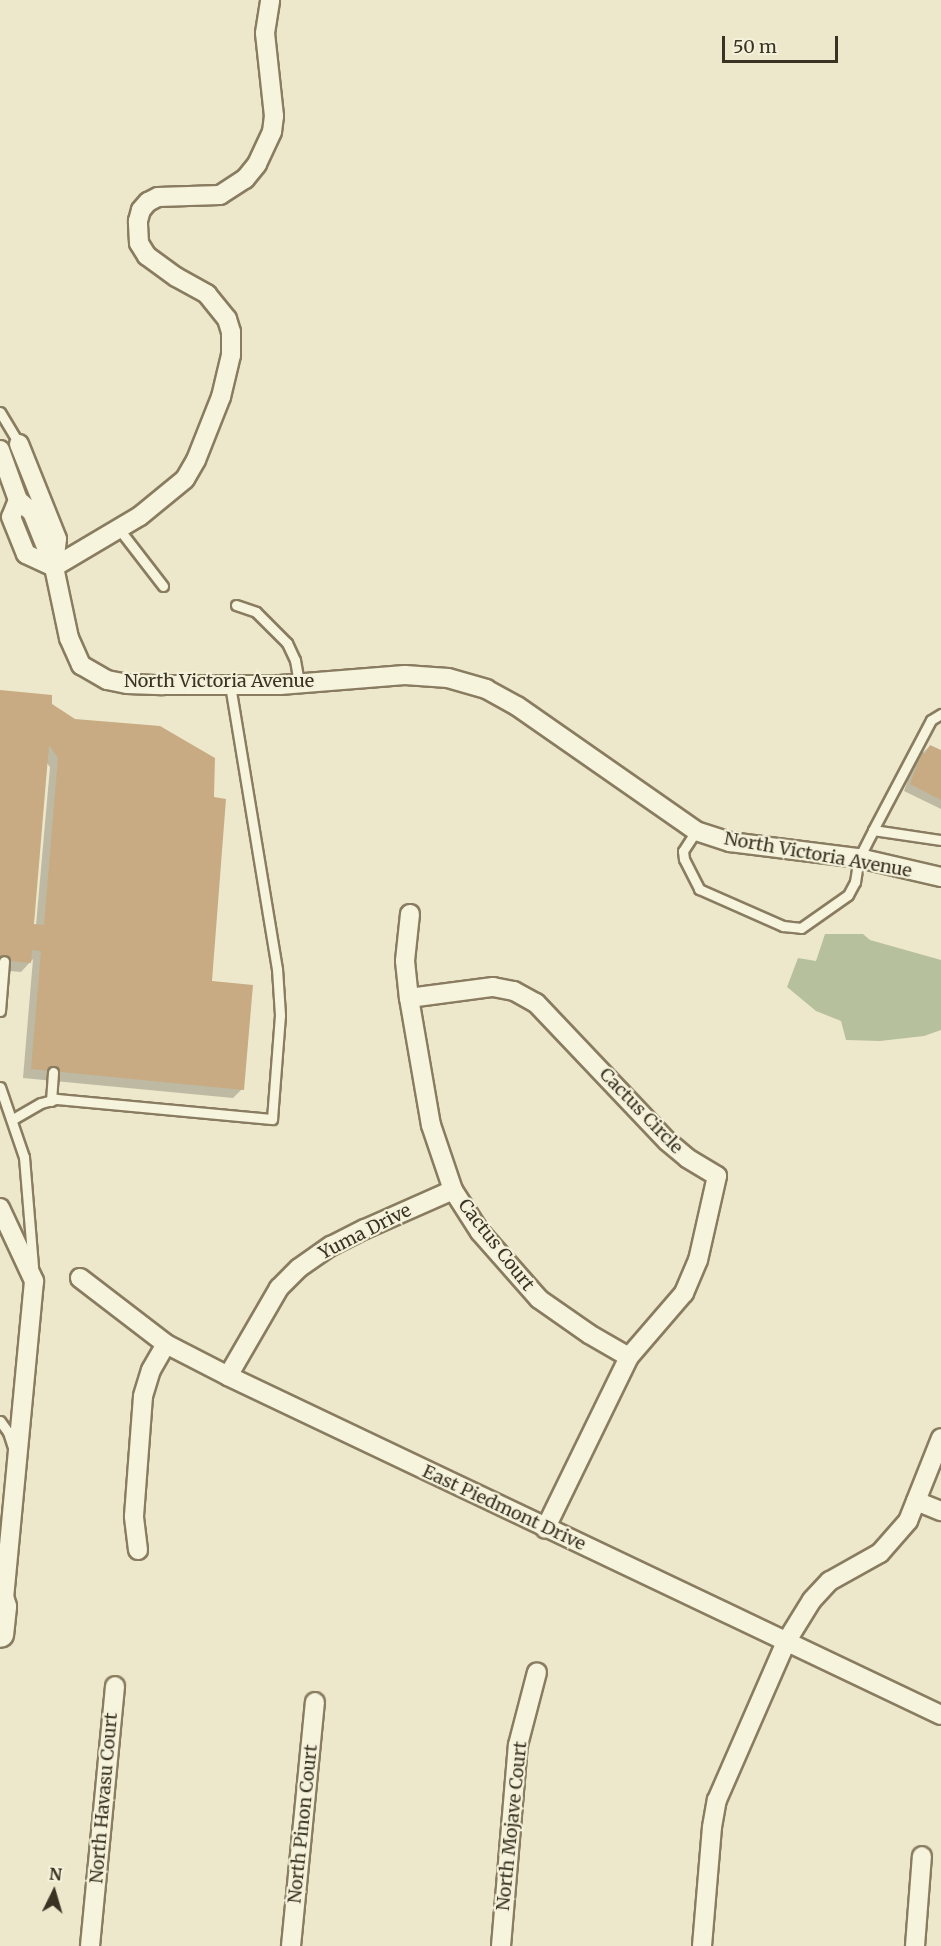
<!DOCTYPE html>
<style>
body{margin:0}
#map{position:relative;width:941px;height:1946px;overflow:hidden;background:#ede8cb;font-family:Merriweather,serif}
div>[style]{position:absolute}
.cemetery>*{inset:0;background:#b7c09d}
.shadow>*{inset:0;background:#0003}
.building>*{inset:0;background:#c8ab83;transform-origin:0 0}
.roads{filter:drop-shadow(2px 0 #897c60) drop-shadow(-2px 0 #897c60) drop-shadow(0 2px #897c60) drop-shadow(0 -2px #897c60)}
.service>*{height:9px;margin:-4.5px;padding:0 4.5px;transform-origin:4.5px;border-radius:4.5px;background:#f7f4de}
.minor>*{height:18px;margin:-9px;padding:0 9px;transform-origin:9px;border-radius:9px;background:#f7f4de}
.secondary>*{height:26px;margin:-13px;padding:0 13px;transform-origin:13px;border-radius:13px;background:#f7f4de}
span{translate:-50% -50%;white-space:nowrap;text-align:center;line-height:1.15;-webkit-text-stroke:4.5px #f4f1da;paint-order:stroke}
.street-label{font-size:18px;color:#3a3222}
.north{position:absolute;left:24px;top:1862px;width:60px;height:60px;-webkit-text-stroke:4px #f4f1da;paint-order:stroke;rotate:5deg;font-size:16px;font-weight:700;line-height:24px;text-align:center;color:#3a3222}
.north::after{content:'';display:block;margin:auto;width:21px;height:27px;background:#3a3222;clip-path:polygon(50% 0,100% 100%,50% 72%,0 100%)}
.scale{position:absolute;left:722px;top:36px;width:116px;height:27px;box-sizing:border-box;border:3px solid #3a3222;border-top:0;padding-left:8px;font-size:18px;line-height:21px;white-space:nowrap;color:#3a3222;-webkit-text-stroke:4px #f4f1da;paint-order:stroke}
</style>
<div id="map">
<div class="cemetery">
<div style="clip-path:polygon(825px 934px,863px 934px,870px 940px,941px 960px,941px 1030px,924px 1036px,880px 1041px,846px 1040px,841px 1021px,816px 1011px,787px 987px,798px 958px,816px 961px)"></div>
</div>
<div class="shadow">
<div style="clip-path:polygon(evenodd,0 692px,51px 705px,211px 982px,242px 1089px,233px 1098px,23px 1078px,33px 959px,21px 972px,0 970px,0 692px,46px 762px,50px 767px,36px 925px,33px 925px,46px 762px)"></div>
<div style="clip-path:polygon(930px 746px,941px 752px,941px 809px,904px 791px,915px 760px)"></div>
</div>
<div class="building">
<div style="left:25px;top:517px;width:18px;height:9px;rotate:68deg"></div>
<div style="clip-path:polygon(evenodd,0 690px,52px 695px,52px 704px,75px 719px,160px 726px,215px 758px,214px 797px,226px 799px,212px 981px,253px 985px,244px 1090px,31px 1069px,41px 951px,32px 950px,31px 963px,0 960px,0 690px,49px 745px,58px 758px,44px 925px,34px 924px,49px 745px)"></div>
<div style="clip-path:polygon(930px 745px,941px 750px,941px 800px,910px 784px,922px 752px,925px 754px)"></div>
</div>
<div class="roads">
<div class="service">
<div style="left:0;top:412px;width:37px;rotate:59deg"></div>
<div style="left:119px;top:529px;width:72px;rotate:52.3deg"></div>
<div style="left:236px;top:605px;width:21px;rotate:19deg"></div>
<div style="left:256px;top:612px;width:44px;rotate:45deg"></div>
<div style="left:287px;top:643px;width:19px;rotate:65deg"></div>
<div style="left:295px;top:660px;width:23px;rotate:80deg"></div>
<div style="left:873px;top:830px;width:69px;rotate:8.4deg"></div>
<div style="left:696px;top:831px;width:24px;rotate:123deg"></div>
<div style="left:683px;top:851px;width:8px;rotate:83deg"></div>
<div style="left:684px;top:859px;width:34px;rotate:63deg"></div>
<div style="left:699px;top:889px;width:92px;rotate:23.8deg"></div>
<div style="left:783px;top:926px;width:18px;rotate:6deg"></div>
<div style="left:801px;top:928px;width:57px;rotate:-35.1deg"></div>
<div style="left:848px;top:895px;width:15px;rotate:-62deg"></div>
<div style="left:855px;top:882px;width:24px;rotate:-81deg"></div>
<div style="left:859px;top:858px;width:31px;rotate:-63deg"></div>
<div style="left:873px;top:830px;width:124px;rotate:-62.2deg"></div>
<div style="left:931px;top:720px;width:12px;rotate:-31deg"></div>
<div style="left:0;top:1011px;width:50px;rotate:-85.4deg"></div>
<div style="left:0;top:1087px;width:74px;rotate:71.1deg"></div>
<div style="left:24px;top:1157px;width:110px;rotate:85.3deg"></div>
<div style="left:51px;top:1101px;width:29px;rotate:-86deg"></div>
<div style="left:13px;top:1119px;width:32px;rotate:-30deg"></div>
<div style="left:41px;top:1103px;width:16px;rotate:-15deg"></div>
<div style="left:56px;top:1099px;width:217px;rotate:5.3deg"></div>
<div style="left:272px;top:1119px;width:104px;rotate:-85.6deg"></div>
<div style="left:280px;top:1015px;width:46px;rotate:-93.7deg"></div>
<div style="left:277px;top:969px;width:288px;rotate:-99.4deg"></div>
<div style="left:0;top:1421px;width:14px;rotate:54deg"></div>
<div style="left:8px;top:1432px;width:19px;rotate:72deg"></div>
</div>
<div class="minor">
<div style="left:19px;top:444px;width:102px;rotate:68.2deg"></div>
<div style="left:57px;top:539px;width:26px;rotate:97deg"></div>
<div style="left:0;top:450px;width:53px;rotate:70.2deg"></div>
<div style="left:18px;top:500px;width:18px;rotate:41deg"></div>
<div style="left:32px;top:512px;width:59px;rotate:68.2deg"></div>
<div style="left:54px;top:567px;width:73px;rotate:78.1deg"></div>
<div style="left:69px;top:638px;width:30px;rotate:66deg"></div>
<div style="left:81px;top:665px;width:30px;rotate:30deg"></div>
<div style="left:107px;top:680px;width:20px;rotate:11deg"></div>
<div style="left:127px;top:684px;width:36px;rotate:2deg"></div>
<div style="left:163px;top:685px;width:117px"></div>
<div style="left:280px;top:685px;width:125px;rotate:-4.6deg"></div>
<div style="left:405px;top:675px;width:43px;rotate:4deg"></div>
<div style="left:448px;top:678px;width:40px;rotate:16deg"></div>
<div style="left:486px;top:689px;width:35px;rotate:29deg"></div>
<div style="left:517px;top:706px;width:218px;rotate:34.9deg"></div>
<div style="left:696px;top:831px;width:36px;rotate:18deg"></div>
<div style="left:730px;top:842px;width:130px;rotate:7.1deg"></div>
<div style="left:859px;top:858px;width:84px;rotate:13deg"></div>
<div style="left:18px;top:500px;width:18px;rotate:112deg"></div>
<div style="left:11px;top:517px;width:40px;rotate:68deg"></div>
<div style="left:26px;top:554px;width:31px;rotate:25deg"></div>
<div style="left:54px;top:567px;width:100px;rotate:-30.7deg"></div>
<div style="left:140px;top:516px;width:58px;rotate:-39.4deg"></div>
<div style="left:185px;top:479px;width:22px;rotate:-60deg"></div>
<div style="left:196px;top:460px;width:68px;rotate:-68.4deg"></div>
<div style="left:221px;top:397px;width:43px;rotate:-76.6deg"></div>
<div style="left:231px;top:355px;width:23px;rotate:-90deg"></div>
<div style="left:231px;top:332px;width:14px;rotate:-107deg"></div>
<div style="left:227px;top:319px;width:32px;rotate:-129deg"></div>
<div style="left:207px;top:294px;width:35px;rotate:-151deg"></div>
<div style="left:176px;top:277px;width:36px;rotate:-144deg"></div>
<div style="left:147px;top:256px;width:15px;rotate:-122deg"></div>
<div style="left:139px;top:243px;width:22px;rotate:-93deg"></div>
<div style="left:138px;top:221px;width:11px;rotate:-75deg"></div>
<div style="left:141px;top:210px;width:11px;rotate:-49deg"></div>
<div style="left:148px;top:202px;width:11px;rotate:-27deg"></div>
<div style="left:158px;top:197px;width:62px;rotate:-1.8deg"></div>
<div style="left:220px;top:195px;width:30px;rotate:-33deg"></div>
<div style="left:245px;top:179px;width:19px;rotate:-51deg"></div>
<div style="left:257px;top:164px;width:35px;rotate:-65deg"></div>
<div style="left:272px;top:132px;width:16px;rotate:-83deg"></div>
<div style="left:274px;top:116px;width:83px;rotate:-96.2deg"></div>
<div style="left:265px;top:33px;width:33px;rotate:-81deg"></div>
<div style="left:410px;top:914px;width:47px;rotate:96.1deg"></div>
<div style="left:405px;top:961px;width:37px;rotate:84deg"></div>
<div style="left:409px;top:998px;width:129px;rotate:80.2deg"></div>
<div style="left:431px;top:1125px;width:69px;rotate:71.3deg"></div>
<div style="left:453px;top:1190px;width:50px;rotate:57.3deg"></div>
<div style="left:480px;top:1232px;width:89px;rotate:48.6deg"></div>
<div style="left:539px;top:1299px;width:61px;rotate:35deg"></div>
<div style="left:589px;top:1334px;width:46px;rotate:29.9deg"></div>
<div style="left:409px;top:998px;width:85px;rotate:-7.5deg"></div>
<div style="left:493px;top:987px;width:21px;rotate:11deg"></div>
<div style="left:514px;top:991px;width:25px;rotate:29deg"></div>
<div style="left:536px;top:1003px;width:190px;rotate:46.5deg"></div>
<div style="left:667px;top:1141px;width:26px;rotate:40deg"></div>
<div style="left:687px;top:1158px;width:35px;rotate:31deg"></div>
<div style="left:717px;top:1176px;width:86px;rotate:102.7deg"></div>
<div style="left:698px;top:1260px;width:36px;rotate:113deg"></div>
<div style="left:684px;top:1293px;width:84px;rotate:130.7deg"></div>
<div style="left:629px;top:1357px;width:191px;rotate:116deg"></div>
<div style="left:0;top:1208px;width:81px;rotate:65deg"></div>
<div style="left:34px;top:1281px;width:327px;rotate:95.4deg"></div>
<div style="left:80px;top:1278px;width:108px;rotate:37.5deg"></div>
<div style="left:166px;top:1344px;width:70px;rotate:27.3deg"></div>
<div style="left:228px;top:1376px;width:789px;rotate:25.43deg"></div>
<div style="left:228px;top:1376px;width:102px;rotate:-59.9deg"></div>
<div style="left:279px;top:1288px;width:28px;rotate:-45deg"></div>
<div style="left:299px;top:1268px;width:39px;rotate:-35deg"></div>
<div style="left:331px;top:1246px;width:38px;rotate:-27deg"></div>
<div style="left:365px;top:1229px;width:96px;rotate:-23.9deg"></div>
<div style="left:916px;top:1501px;width:27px;rotate:22deg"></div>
<div style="left:138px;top:1550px;width:34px;rotate:-97deg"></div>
<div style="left:134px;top:1516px;width:120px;rotate:-85.7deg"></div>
<div style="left:143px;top:1396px;width:27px;rotate:-73deg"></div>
<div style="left:151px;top:1370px;width:30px;rotate:-60deg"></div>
<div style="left:90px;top:1946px;width:261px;rotate:-84.5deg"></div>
<div style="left:291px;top:1946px;width:245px;rotate:-84.4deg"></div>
<div style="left:501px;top:1946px;width:202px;rotate:-85.2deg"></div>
<div style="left:518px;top:1745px;width:75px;rotate:-75.4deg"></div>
<div style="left:702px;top:1946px;width:119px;rotate:-85.2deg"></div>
<div style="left:712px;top:1827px;width:27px;rotate:-80deg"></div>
<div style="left:717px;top:1800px;width:172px;rotate:-66.4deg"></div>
<div style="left:786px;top:1642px;width:49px;rotate:-58.2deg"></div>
<div style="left:812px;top:1600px;width:26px;rotate:-47deg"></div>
<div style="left:830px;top:1581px;width:57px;rotate:-29.2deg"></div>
<div style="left:880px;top:1553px;width:43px;rotate:-48.8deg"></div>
<div style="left:908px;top:1521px;width:89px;rotate:-68.3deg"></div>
<div style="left:915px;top:1946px;width:90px;rotate:-85.6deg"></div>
</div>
<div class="secondary">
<div style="left:0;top:1597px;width:10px;rotate:73deg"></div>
<div style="left:3px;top:1607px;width:27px;rotate:96deg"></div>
</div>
</div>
<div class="street-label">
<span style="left:219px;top:681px">North Victoria Avenue</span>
<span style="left:818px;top:855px;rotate:10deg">North Victoria Avenue</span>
<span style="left:641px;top:1111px;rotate:46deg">Cactus Circle</span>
<span style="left:365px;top:1232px;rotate:-27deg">Yuma Drive</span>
<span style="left:496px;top:1245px;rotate:52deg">Cactus Court</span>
<span style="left:504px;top:1508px;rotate:25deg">East Piedmont Drive</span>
<span style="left:104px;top:1798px;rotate:-85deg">North Havasu Court</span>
<span style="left:303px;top:1824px;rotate:-84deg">North Pinon Court</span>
<span style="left:512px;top:1826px;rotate:-84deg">North Mojave Court</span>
</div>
<div class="north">N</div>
<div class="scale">50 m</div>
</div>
